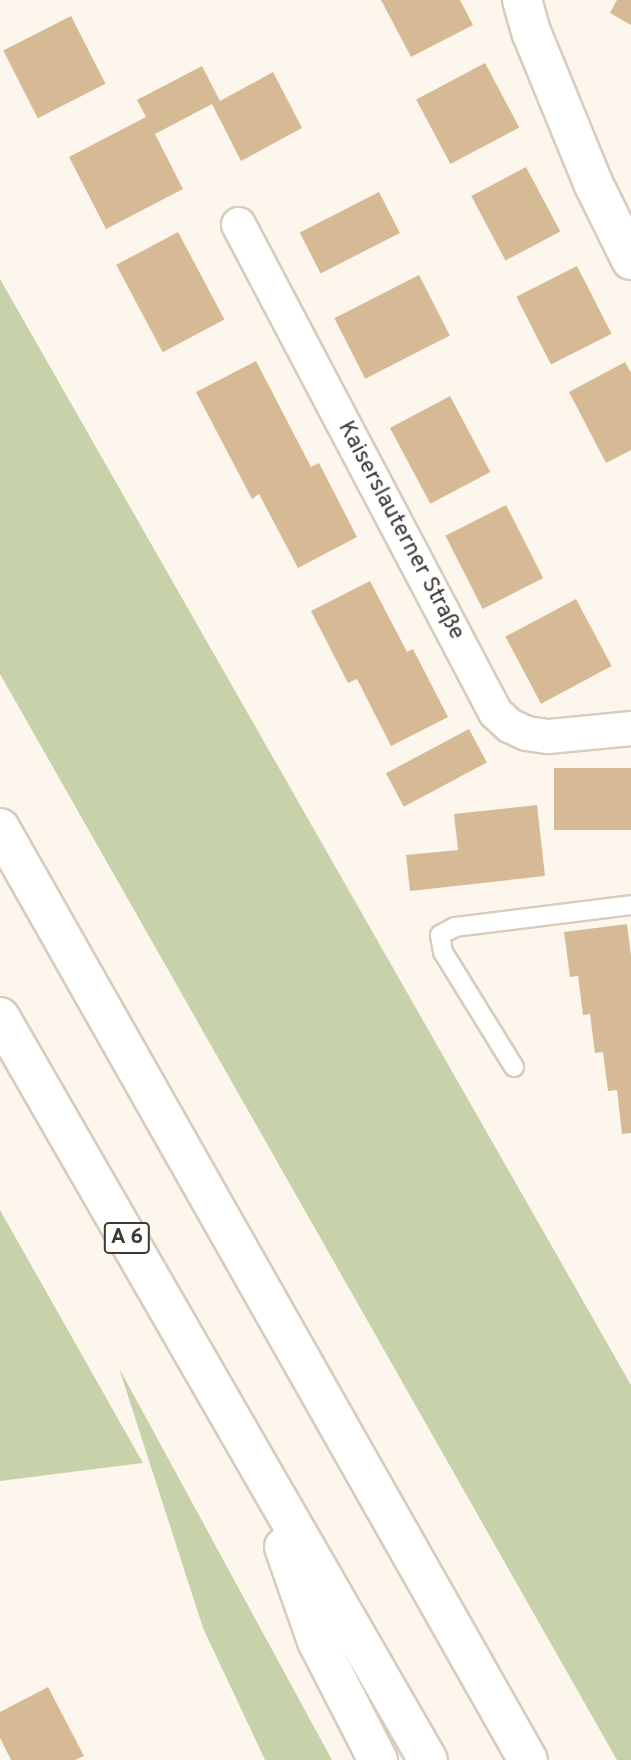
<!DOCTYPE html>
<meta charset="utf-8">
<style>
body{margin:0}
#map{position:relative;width:631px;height:1760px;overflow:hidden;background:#fdf6ec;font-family:Overpass,sans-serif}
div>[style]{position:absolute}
.green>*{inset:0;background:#c8d2aa}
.building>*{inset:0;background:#d6ba95;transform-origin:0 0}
.roads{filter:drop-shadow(2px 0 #d8ccbc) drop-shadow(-2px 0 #d8ccbc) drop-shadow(0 2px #d8ccbc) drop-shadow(0 -2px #d8ccbc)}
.service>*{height:18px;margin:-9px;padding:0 9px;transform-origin:9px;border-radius:9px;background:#fff}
.minor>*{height:33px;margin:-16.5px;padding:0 16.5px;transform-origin:16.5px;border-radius:16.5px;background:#fff}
.tertiary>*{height:38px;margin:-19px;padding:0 19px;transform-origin:19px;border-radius:19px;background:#fff}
.motorway>*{height:38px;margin:-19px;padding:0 19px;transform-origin:19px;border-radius:19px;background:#fff}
span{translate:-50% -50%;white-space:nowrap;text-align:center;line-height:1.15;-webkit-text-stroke:6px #fff;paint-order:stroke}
.shield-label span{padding:2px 5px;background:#fff;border:2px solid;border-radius:5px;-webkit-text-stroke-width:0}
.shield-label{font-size:21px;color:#3d3832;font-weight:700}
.street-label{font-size:23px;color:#3d3832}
</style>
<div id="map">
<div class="green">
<div style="clip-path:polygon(0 279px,631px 1385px,631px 1760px,617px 1760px,0 674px)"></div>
<div style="clip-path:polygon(0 1210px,143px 1463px,0 1481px)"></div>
<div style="clip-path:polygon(119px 1368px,332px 1760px,265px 1760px,203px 1628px)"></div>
</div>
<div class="building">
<div style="clip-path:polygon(381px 0,460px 0,473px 25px,411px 57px)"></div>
<div style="clip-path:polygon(617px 0,631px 0,631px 25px,610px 13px)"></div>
<div style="left:71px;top:16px;width:76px;height:76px;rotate:63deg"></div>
<div style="left:485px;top:63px;width:73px;height:78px;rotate:62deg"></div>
<div style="clip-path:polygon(202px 66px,220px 101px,273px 72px,302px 128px,241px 161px,212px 104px,155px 134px,183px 189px,106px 229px,69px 157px,146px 117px,137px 100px)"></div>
<div style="left:526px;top:167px;width:73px;height:62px;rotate:62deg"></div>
<div style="left:379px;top:192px;width:46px;height:89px;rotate:63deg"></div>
<div style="left:178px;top:232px;width:99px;height:70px;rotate:62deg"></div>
<div style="left:577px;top:266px;width:76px;height:68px;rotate:63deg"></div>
<div style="left:419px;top:275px;width:68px;height:95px;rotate:63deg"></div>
<div style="clip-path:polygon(256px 361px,311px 467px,319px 463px,357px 537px,298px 568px,259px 494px,252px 499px,196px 392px)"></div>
<div style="clip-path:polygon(625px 362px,631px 373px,631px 450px,606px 463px,569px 392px)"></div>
<div style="left:450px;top:396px;width:86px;height:68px;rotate:62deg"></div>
<div style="left:506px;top:505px;width:82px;height:68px;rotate:63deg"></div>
<div style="clip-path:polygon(370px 581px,407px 652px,413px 649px,448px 717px,391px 746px,357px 679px,348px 683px,311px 611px)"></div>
<div style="left:576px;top:599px;width:76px;height:80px;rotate:62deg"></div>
<div style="left:469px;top:729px;width:38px;height:94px;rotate:62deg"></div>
<div style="left:631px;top:768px;width:62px;height:77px;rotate:90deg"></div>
<div style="clip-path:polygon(537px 805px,545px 876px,410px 891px,406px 855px,458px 850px,454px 814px)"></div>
<div style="clip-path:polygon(627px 924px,631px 956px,631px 1133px,622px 1134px,617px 1090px,608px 1091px,603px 1052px,595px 1053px,590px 1014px,583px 1015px,578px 976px,570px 977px,564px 932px)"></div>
<div style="clip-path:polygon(48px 1687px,84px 1756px,75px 1760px,11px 1760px,0 1738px,0 1712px)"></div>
</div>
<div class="roads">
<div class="service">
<div style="left:514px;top:1067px;width:135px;rotate:-121.7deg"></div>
<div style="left:443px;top:952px;width:17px;rotate:-100deg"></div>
<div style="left:440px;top:935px;width:17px;rotate:-28deg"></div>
<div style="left:455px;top:927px;width:177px;rotate:-7.1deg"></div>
</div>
<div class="minor">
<div style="left:238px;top:224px;width:552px;rotate:62.23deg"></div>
<div style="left:495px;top:712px;width:19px;rotate:43deg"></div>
<div style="left:509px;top:725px;width:19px;rotate:25deg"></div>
<div style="left:526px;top:733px;width:22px;rotate:8deg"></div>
<div style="left:548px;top:736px;width:83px;rotate:-5.5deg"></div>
</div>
<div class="tertiary">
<div style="left:522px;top:0;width:35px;rotate:74deg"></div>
<div style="left:532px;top:34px;width:161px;rotate:67.7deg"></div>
<div style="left:593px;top:183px;width:86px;rotate:63.7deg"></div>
</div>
<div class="motorway">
<div style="left:0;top:828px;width:1071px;rotate:60.47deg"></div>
<div style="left:0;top:1017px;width:857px;rotate:60.06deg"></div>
<div style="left:284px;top:1547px;width:100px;rotate:70.7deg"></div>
<div style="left:317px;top:1641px;width:134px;rotate:62.9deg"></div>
</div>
</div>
<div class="shield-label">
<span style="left:127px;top:1238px">A 6</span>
</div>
<div class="street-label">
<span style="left:400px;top:531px;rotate:62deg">Kaiserslauterner Straße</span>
</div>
</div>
